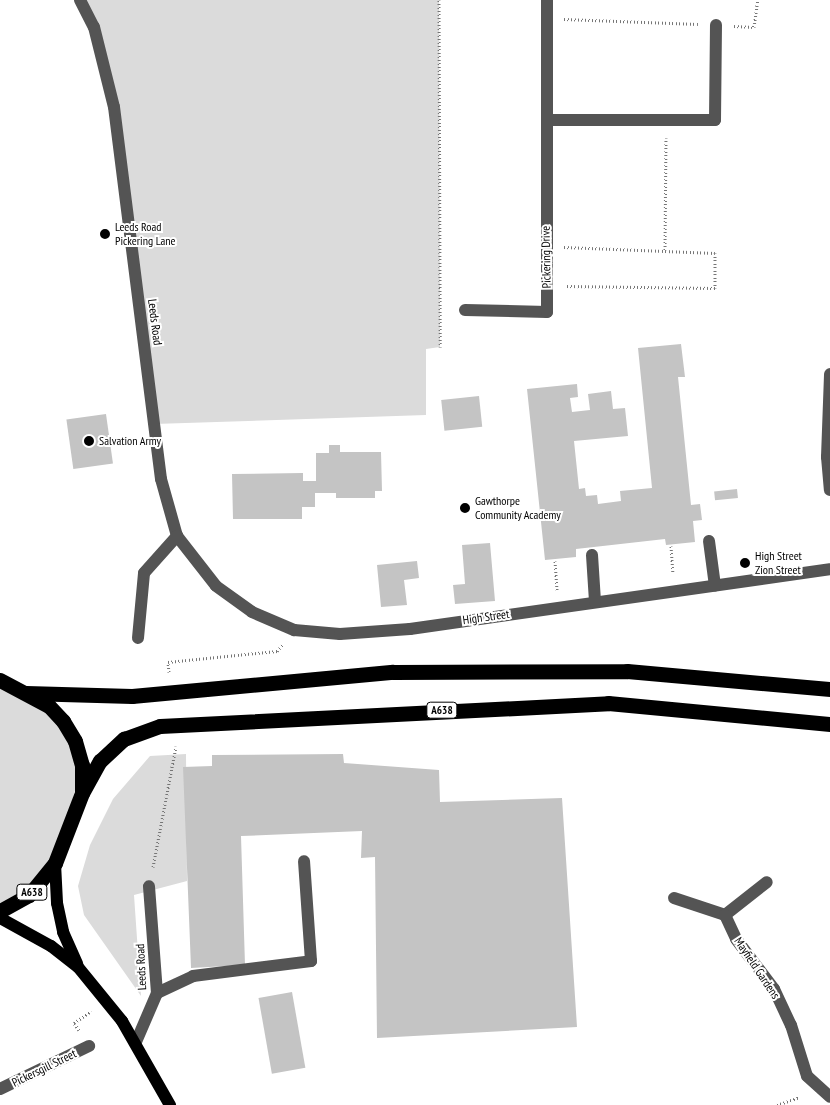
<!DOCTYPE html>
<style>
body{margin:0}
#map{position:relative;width:830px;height:1105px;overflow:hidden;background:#fff;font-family:"PT Sans Narrow",sans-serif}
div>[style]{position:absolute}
.green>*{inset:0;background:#dbdbdb}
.building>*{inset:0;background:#c4c4c4;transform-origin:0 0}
.path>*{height:3px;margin-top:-1.5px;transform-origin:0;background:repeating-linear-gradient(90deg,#767676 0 1px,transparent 0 3.5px)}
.minor>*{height:12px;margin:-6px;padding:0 6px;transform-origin:6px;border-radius:6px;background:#545454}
.major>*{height:12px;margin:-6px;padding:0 6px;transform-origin:6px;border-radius:6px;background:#000}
.highway>*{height:15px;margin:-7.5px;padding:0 7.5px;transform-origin:7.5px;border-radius:7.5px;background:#000}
.dots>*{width:14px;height:14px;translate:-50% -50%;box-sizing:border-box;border:2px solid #fff;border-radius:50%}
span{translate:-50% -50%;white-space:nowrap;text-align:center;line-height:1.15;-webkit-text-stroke:4px #fff;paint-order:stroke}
.shield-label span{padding:1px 4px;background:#fff;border:1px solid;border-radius:4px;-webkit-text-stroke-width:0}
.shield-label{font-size:11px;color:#000;font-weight:700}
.poi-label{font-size:12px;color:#000}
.left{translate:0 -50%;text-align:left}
.street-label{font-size:12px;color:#000}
</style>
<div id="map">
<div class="green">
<div style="clip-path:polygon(80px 0,439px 0,440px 347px,426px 349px,426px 415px,154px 424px,114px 107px)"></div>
<div style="clip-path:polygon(0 680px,49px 706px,82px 765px,55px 863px,0 911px)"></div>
<div style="clip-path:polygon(186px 754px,187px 881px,134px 895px,141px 996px,84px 915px,78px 886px,90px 845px,113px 799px,150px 756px)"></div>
</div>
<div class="building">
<div style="clip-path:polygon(681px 344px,685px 377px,678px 377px,691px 505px,700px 504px,702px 520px,693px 521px,695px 542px,666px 545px,665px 539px,576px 549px,576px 557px,545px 560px,527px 389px,577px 384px,578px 397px,570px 398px,572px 412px,590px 410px,588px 394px,611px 391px,613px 409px,625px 408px,628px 436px,574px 441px,579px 489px,585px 488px,586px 496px,597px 495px,598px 504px,621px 501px,620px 491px,652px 488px,638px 348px)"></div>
<div style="left:479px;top:396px;width:31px;height:38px;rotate:84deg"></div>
<div style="left:106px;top:414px;width:50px;height:40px;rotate:82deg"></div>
<div style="clip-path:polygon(329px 445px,340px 445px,340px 452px,381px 452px,382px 491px,375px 491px,375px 498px,336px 498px,336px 493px,315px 493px,315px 507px,302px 507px,302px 519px,233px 519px,232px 474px,303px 473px,303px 481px,316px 481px,316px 453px,329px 453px)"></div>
<div style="left:737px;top:489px;width:9px;height:23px;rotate:84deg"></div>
<div style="clip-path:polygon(490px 543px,495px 601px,455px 604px,453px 585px,465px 584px,462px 545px)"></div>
<div style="clip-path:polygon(417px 561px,419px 578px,404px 580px,407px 605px,381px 607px,377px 565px)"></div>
<div style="clip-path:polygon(343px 754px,344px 763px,439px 770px,440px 802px,562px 798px,577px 1027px,377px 1038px,375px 857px,361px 858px,362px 831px,241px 836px,245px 965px,191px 968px,183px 767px,212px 766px,212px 755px)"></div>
<div style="left:292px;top:992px;width:77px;height:34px;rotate:80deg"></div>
</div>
<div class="path">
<div style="left:439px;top:0;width:347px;rotate:89.8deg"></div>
<div style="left:564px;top:19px;width:134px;rotate:2.1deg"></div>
<div style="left:734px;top:26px;width:20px;rotate:3deg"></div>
<div style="left:754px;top:27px;width:27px;rotate:-82deg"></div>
<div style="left:564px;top:247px;width:151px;rotate:2.3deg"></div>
<div style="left:715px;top:253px;width:35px;rotate:90deg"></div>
<div style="left:715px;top:288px;width:150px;rotate:-179.2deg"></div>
<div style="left:665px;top:250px;width:112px;rotate:-89.5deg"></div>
<div style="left:671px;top:546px;width:27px;rotate:86deg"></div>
<div style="left:555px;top:561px;width:29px;rotate:86deg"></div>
<div style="left:169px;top:672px;width:10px;rotate:-96deg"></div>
<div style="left:168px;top:662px;width:110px;rotate:-5.8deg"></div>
<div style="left:277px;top:651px;width:9px;rotate:-49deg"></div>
<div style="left:153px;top:867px;width:123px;rotate:-79.2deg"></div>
<div style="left:79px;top:1030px;width:9px;rotate:-126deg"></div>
<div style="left:74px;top:1023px;width:21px;rotate:-35deg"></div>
<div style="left:777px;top:1105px;width:24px;rotate:-19deg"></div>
</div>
<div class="minor">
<div style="left:80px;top:0;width:30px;rotate:63deg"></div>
<div style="left:94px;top:27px;width:82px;rotate:76deg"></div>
<div style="left:114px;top:107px;width:375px;rotate:82.8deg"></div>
<div style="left:161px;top:479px;width:59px;rotate:74.3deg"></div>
<div style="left:177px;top:536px;width:63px;rotate:52deg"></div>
<div style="left:216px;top:586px;width:44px;rotate:35.8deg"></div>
<div style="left:252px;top:612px;width:46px;rotate:23.2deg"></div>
<div style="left:294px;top:630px;width:46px;rotate:5deg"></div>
<div style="left:340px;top:634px;width:70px;rotate:-4.1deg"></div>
<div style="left:410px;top:629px;width:424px;rotate:-8.1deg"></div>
<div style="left:547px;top:120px;width:168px"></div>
<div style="left:715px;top:120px;width:95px;rotate:-89.4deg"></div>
<div style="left:465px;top:310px;width:82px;rotate:1.4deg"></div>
<div style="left:547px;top:312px;width:312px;rotate:-90deg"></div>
<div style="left:830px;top:456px;width:3px;rotate:162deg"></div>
<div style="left:827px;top:457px;width:33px;rotate:85deg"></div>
<div style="left:827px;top:457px;width:83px;rotate:-87.9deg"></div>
<div style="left:709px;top:541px;width:45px;rotate:82.4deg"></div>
<div style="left:592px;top:555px;width:47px;rotate:86.3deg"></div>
<div style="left:138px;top:638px;width:65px;rotate:-84.7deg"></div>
<div style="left:144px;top:573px;width:50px;rotate:-48.3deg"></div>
<div style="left:674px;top:898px;width:54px;rotate:18.4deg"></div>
<div style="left:725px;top:915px;width:53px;rotate:-38.2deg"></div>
<div style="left:725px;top:915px;width:26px;rotate:65deg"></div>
<div style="left:736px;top:939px;width:63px;rotate:52.8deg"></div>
<div style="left:774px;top:989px;width:40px;rotate:65deg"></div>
<div style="left:791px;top:1025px;width:53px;rotate:72.6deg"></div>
<div style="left:807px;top:1076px;width:31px;rotate:42deg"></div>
<div style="left:157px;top:993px;width:40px;rotate:-25deg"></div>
<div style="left:193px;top:976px;width:119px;rotate:-7.2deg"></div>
<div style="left:311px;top:961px;width:100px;rotate:-94deg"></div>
<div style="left:136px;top:1042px;width:53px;rotate:-66.8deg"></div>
<div style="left:157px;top:993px;width:107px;rotate:-94.3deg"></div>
<div style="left:0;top:1089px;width:99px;rotate:-25.8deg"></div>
</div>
<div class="major">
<div style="left:55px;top:863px;width:40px;rotate:87.1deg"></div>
<div style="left:57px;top:903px;width:30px;rotate:78deg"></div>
<div style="left:63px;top:932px;width:35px;rotate:66deg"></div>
<div style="left:0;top:918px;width:58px;rotate:28.8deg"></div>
<div style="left:51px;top:946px;width:34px;rotate:38deg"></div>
<div style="left:78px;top:967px;width:70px;rotate:50.8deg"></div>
<div style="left:122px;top:1021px;width:97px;rotate:60.3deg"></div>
</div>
<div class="highway">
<div style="left:0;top:680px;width:55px;rotate:28deg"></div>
<div style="left:49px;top:706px;width:21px;rotate:47deg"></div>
<div style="left:63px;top:721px;width:23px;rotate:59deg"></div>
<div style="left:75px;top:741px;width:25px;rotate:74deg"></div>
<div style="left:82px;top:765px;width:26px;rotate:90deg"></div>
<div style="left:26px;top:693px;width:106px;rotate:1.6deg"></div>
<div style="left:132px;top:696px;width:262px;rotate:-5.3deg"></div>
<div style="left:393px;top:672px;width:234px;rotate:-0.2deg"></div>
<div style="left:627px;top:671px;width:204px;rotate:5.1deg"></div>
<div style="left:0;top:911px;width:33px;rotate:-29deg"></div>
<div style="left:29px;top:895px;width:41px;rotate:-50.9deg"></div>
<div style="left:55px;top:863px;width:75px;rotate:-68.9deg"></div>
<div style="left:82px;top:793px;width:37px;rotate:-61deg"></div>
<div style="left:100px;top:761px;width:33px;rotate:-43deg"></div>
<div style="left:124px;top:739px;width:38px;rotate:-20deg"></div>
<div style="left:160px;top:726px;width:449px;rotate:-2.9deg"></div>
<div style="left:608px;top:703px;width:223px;rotate:5.4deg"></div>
</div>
<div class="dots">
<div style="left:105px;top:234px;background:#000"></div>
<div style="left:89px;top:441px;background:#000"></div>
<div style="left:465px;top:508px;background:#000"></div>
<div style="left:745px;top:563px;background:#000"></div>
</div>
<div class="shield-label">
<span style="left:442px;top:710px">A638</span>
<span style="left:32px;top:892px">A638</span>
</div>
<div class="poi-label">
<span class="left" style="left:115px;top:234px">Leeds Road<br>Pickering Lane</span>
<span class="left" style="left:99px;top:441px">Salvation Army</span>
<span class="left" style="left:475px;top:508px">Gawthorpe<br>Community Academy</span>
<span class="left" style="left:755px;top:563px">High Street<br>Zion Street</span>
</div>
<div class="street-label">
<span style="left:546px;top:257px;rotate:-91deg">Pickering Drive</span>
<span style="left:155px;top:322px;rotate:83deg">Leeds Road</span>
<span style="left:486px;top:617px;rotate:-8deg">High Street</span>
<span style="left:141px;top:967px;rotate:-93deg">Leeds Road</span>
<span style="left:757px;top:968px;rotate:56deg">Mayfield Gardens</span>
<span style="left:44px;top:1068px;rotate:-26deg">Pickersgill Street</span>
</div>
</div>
